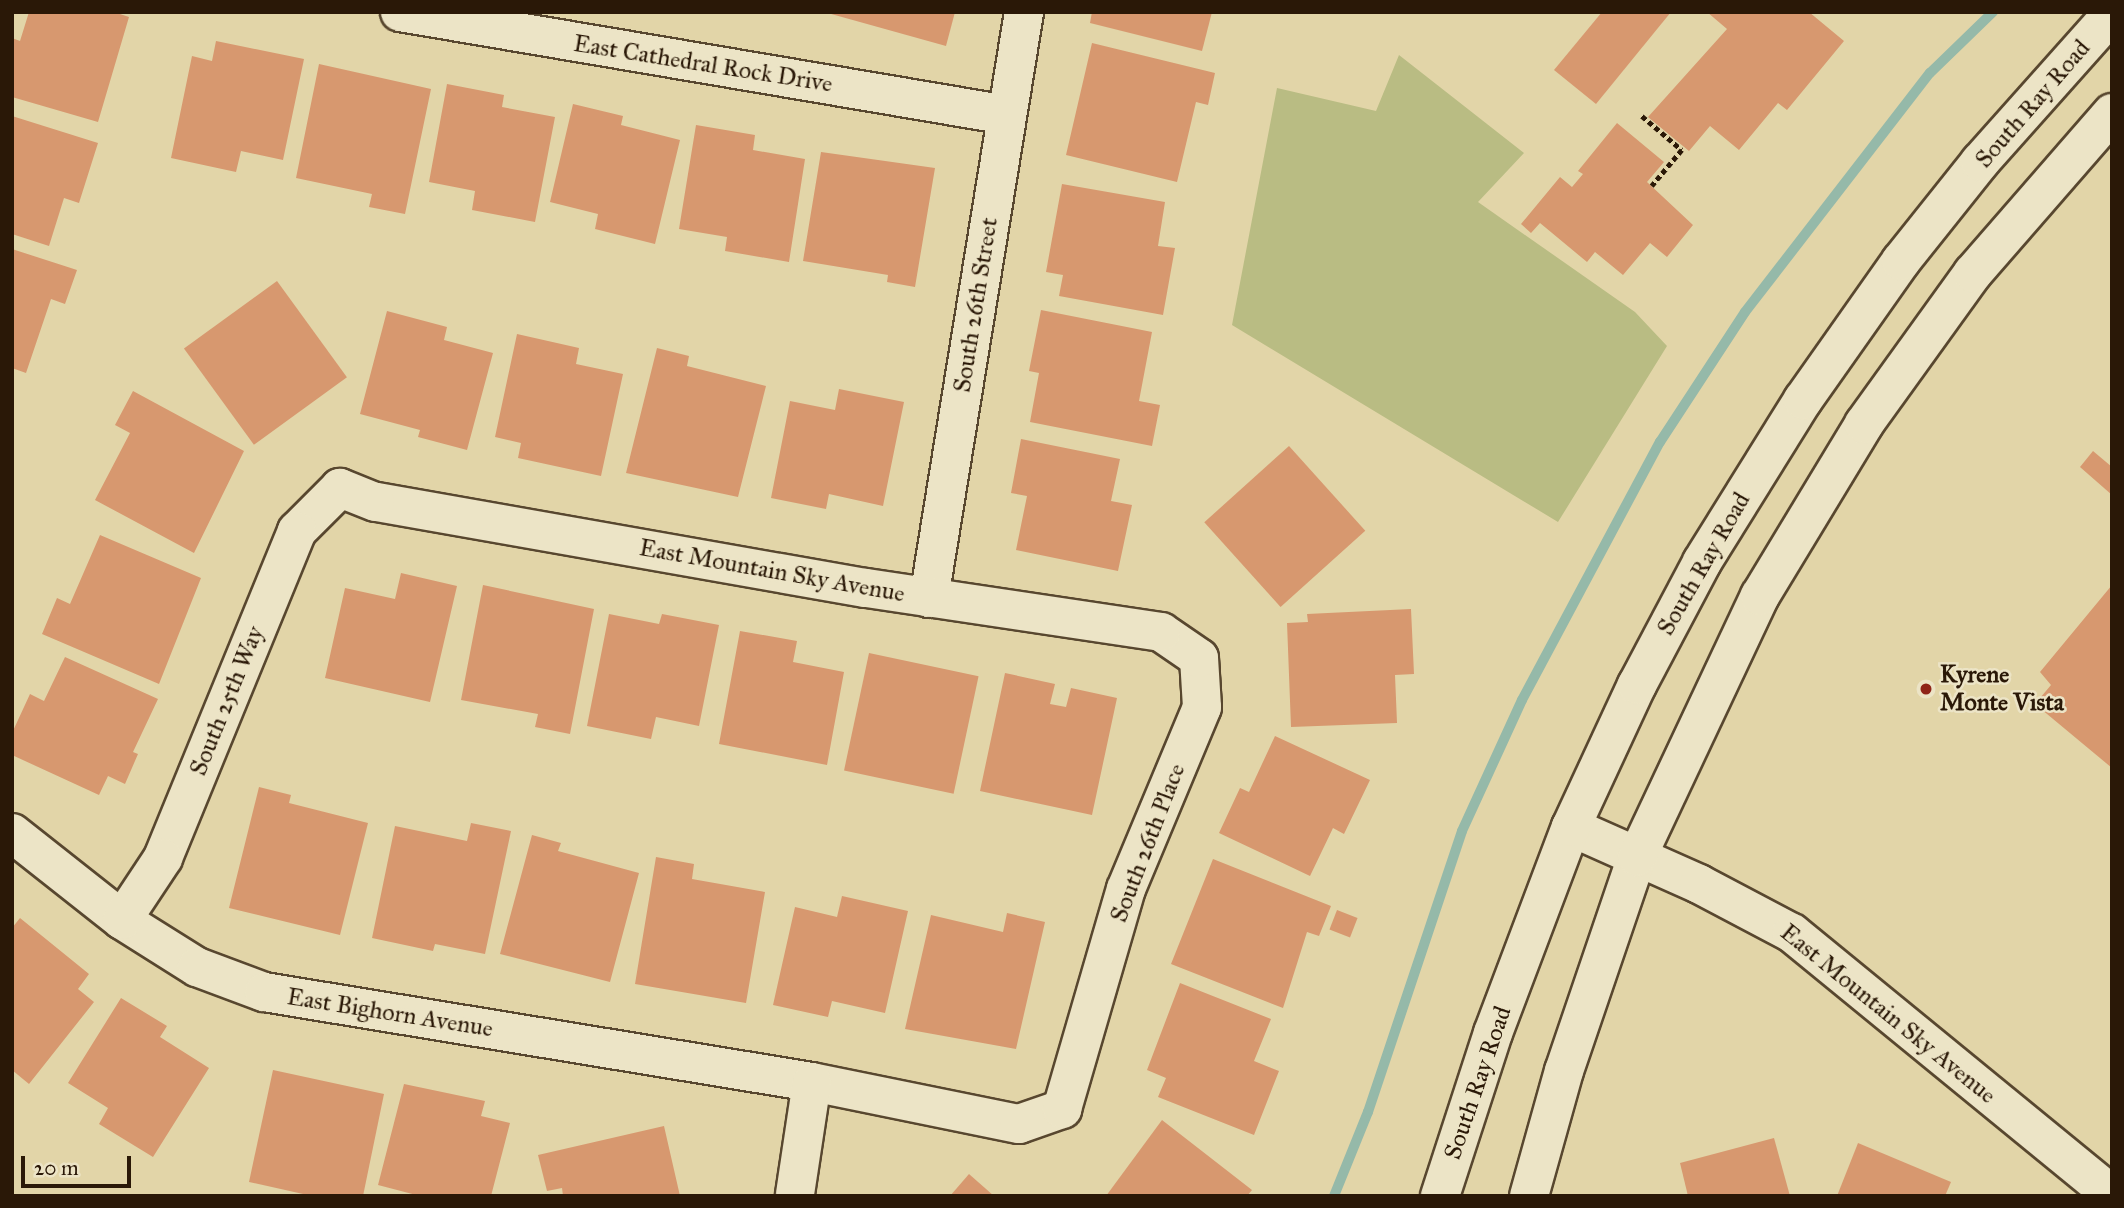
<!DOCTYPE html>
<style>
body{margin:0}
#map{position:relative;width:2124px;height:1208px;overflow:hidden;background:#e2d5a8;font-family:"IM FELL Great Primer",serif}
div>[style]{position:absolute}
.green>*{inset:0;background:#b9bc83}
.stream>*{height:10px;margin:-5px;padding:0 5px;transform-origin:5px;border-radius:5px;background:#95b9a9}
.building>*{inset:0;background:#d7986f;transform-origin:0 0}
.path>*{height:4.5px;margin-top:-2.25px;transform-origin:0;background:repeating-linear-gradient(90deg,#2a1807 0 5px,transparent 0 8.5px)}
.roads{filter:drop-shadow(2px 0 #58472f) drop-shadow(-2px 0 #58472f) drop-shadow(0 2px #58472f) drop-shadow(0 -2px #58472f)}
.street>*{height:38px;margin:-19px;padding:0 19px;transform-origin:19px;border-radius:19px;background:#ece4c6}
.secondary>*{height:38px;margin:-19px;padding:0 19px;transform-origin:19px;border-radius:19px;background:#ece4c6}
.dots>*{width:19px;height:19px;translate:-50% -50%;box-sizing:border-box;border:4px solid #ece4c6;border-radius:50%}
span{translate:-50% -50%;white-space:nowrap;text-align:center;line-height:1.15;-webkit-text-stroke:5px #ece4c6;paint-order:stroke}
.street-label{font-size:24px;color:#2a1807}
.poi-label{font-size:24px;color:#2a1807;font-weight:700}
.left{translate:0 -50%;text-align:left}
.frame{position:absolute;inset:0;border:14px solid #2a1807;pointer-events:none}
.scale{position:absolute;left:21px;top:1156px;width:110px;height:32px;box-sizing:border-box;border:4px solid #2a1807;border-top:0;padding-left:9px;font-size:21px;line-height:24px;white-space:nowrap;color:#2a1807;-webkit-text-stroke:5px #ece4c6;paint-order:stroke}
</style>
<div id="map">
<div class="green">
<div style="clip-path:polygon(1399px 55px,1524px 153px,1478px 202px,1635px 312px,1667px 346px,1558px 522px,1232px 325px,1277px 88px,1376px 111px)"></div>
</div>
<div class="stream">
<div style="left:1334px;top:1196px;width:91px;rotate:-68deg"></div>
<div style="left:1368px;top:1112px;width:296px;rotate:-71.5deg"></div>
<div style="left:1462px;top:831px;width:144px;rotate:-65.4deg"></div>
<div style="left:1522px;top:700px;width:293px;rotate:-61.9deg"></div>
<div style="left:1660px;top:442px;width:155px;rotate:-56.8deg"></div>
<div style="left:1745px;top:312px;width:302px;rotate:-52.3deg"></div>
<div style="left:1930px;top:73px;width:88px;rotate:-44.1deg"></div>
</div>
<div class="building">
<div style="clip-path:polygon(29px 12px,114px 12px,129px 17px,98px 122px,12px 97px,12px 38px,20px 41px)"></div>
<div style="clip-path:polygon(824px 12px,955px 12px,946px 46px)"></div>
<div style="clip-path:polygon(1092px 12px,1212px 12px,1202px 51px,1090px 23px)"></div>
<div style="clip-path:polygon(1602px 12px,1671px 12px,1596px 104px,1554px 70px)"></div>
<div style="clip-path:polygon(1707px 12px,1809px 12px,1844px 41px,1787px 110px,1778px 103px,1739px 150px,1710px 126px,1689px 151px,1648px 117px,1727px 29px)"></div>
<div style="clip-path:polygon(216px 41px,304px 59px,283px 160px,241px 151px,236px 172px,171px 158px,192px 56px,212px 61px)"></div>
<div style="clip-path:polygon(1092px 43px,1215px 73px,1208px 105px,1196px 102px,1177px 182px,1066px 155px)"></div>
<div style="clip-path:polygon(319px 64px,431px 89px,405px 214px,369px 207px,372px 194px,296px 178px)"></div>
<div style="clip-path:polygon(447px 84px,504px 95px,502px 107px,555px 117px,535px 222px,472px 210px,475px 191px,429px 182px)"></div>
<div style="clip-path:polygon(573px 104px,623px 116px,621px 125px,680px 140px,655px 244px,595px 229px,598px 214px,550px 202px)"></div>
<div style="clip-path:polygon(12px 116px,98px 143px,79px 203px,64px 198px,49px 246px,12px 234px)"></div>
<div style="clip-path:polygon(1617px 123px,1664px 162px,1647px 182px,1693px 225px,1667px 257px,1650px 243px,1623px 275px,1595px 252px,1587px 262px,1540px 223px,1531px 233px,1521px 224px,1560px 177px,1572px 187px,1583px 174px,1578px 171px)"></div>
<div style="clip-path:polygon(696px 125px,755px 135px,753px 150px,805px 159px,789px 262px,725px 251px,727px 237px,679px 229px)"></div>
<div style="clip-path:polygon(821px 152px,935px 168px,915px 287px,887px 282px,888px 275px,803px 261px)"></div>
<div style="clip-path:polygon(1062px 184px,1165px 202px,1158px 246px,1175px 248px,1163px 315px,1059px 296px,1063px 275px,1046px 272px)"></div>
<div style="clip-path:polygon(12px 249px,77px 270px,65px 304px,51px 299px,26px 373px,12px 368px)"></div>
<div style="left:277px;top:281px;width:119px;height:115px;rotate:54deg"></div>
<div style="clip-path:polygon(1041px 310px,1152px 332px,1139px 401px,1160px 405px,1152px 446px,1030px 422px,1039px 373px,1029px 371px)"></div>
<div style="clip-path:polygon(387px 311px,447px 327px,444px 340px,493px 353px,467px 450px,418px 437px,420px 430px,360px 414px)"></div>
<div style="clip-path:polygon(517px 334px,579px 348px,576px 364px,623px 374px,601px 476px,518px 458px,521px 443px,495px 437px)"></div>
<div style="clip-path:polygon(657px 348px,689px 356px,687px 366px,766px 386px,738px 497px,626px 473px)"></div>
<div style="clip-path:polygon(839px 389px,904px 402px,883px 506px,829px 494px,826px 509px,771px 498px,790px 401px,835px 410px)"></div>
<div style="clip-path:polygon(133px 391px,244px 451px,194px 553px,95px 500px,130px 433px,115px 425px)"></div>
<div style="clip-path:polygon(1021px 439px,1120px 459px,1111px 501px,1132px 505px,1118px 571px,1016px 550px,1027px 496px,1011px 493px)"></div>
<div style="left:1289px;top:446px;width:114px;height:114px;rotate:48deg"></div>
<div style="clip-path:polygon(2093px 451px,2112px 467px,2112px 495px,2080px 467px)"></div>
<div style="clip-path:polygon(100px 535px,201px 578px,159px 684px,42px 634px,57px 598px,70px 604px)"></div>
<div style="clip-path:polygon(401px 573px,457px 586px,430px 702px,325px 678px,345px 588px,395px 599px)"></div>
<div style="clip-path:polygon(483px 585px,594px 609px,570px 734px,535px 727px,538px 714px,461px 700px)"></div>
<div style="clip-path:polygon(2112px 585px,2112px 768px,2035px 704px,2051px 685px,2040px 672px)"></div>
<div style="clip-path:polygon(1411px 609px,1414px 674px,1395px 675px,1397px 723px,1291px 727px,1287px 623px,1308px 622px,1307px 614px)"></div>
<div style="clip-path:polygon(609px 614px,659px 624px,662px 614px,719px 625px,699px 726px,656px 717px,651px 739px,587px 726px)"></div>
<div style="clip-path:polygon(740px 631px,797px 641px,793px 662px,844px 672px,827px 765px,719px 744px)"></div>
<div style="left:869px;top:653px;width:112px;height:120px;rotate:12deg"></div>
<div style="clip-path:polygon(65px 657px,158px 699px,133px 752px,138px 754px,125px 784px,108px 776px,99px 795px,12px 755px,12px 733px,30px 694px,44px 701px)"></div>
<div style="clip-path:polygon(1005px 673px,1055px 684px,1050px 704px,1066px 707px,1071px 688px,1117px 698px,1092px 815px,980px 791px)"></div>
<div style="clip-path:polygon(1275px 736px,1370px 780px,1344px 834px,1333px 828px,1310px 876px,1219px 833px,1240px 788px,1249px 792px)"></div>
<div style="clip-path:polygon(259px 787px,291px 795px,289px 803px,368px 823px,340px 935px,229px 908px)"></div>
<div style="clip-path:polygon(471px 823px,511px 831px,485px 954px,435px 944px,433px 951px,372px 938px,395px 826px,467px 841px)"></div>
<div style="clip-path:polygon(532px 835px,561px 843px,558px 851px,639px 873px,610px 982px,500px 954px)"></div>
<div style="clip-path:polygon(656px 857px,694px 864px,692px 879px,765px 892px,746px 1003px,635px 984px)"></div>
<div style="clip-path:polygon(1213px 859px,1331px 906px,1319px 936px,1307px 932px,1283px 1008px,1171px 964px)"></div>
<div style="clip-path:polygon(842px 896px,908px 911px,885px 1013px,832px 1001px,828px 1017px,773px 1005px,795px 907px,837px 917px)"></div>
<div style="left:1337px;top:910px;width:22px;height:21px;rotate:21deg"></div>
<div style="clip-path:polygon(1007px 913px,1045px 922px,1016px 1049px,905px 1029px,931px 915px,1003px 932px)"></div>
<div style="clip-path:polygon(20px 918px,89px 974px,78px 989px,94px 1002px,29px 1084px,12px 1070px,12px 928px)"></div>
<div style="clip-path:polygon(1180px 983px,1271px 1019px,1254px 1061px,1279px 1071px,1254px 1135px,1158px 1097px,1166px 1078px,1147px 1070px)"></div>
<div style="clip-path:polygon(121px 998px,167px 1026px,160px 1037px,209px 1068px,153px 1157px,99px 1124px,108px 1108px,68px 1083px)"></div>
<div style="clip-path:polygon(273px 1070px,384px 1094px,363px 1196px,312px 1196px,249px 1182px)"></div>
<div style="clip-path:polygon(404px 1084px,485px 1101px,481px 1116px,510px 1123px,491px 1196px,420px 1196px,378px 1185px)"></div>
<div style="clip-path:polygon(1162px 1120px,1252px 1190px,1247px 1196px,1106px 1196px)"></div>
<div style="clip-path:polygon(664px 1126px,680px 1196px,563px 1196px,562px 1188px,547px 1191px,538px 1155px)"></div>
<div style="clip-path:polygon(1774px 1138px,1790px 1196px,1688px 1196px,1680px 1163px)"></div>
<div style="clip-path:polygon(1858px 1143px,1951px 1182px,1945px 1196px,1837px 1196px)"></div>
<div style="clip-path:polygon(969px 1174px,994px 1196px,950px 1196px)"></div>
</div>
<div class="path">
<div style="left:1642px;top:116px;width:52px;rotate:40.4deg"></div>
<div style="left:1682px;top:150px;width:47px;rotate:129.8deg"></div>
</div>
<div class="roads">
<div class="street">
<div style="left:400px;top:12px;width:616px;rotate:9.63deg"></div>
<div style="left:929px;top:598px;width:594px;rotate:-80.79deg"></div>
<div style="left:1571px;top:827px;width:140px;rotate:24deg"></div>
<div style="left:1699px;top:884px;width:105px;rotate:27.8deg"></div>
<div style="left:1792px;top:933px;width:414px;rotate:39.3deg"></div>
<div style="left:12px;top:833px;width:140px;rotate:38.3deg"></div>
<div style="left:122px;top:920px;width:89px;rotate:32.1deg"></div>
<div style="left:197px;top:967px;width:72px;rotate:20.5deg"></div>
<div style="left:264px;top:992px;width:555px;rotate:9.33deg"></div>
<div style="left:812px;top:1082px;width:211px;rotate:11.5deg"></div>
<div style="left:1019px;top:1124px;width:46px;rotate:-19.2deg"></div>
<div style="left:1062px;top:1109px;width:229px;rotate:-73.8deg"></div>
<div style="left:1126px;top:889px;width:197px;rotate:-67.3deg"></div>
<div style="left:1202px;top:707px;width:49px;rotate:-93.5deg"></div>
<div style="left:1199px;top:658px;width:46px;rotate:-145.6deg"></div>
<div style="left:1161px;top:632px;width:299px;rotate:-171.5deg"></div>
<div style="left:865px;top:588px;width:497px;rotate:-170deg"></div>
<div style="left:375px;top:502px;width:38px;rotate:-158deg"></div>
<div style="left:340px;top:488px;width:61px;rotate:135deg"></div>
<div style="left:297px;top:531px;width:353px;rotate:112.3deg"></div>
<div style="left:163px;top:858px;width:74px;rotate:123.5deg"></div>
<div style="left:795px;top:1194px;width:113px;rotate:-81.4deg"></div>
</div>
<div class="secondary">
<div style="left:1440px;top:1196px;width:171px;rotate:-72deg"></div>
<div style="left:1493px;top:1033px;width:220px;rotate:-69.3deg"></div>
<div style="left:1571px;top:827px;width:157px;rotate:-65.1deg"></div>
<div style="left:1637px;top:685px;width:139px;rotate:-62.1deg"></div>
<div style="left:1702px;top:562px;width:191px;rotate:-58.1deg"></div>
<div style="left:1803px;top:400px;width:170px;rotate:-54.8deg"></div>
<div style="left:1901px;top:261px;width:127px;rotate:-51.4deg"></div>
<div style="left:1980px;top:162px;width:198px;rotate:-48.3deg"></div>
<div style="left:1529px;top:1196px;width:130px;rotate:-74.4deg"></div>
<div style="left:1564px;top:1071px;width:226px;rotate:-71.2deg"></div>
<div style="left:1637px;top:857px;width:289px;rotate:-64.8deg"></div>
<div style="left:1760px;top:596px;width:201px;rotate:-58.8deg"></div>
<div style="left:1864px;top:424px;width:186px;rotate:-54.2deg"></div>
<div style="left:1973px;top:273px;width:212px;rotate:-49deg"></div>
</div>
</div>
<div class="dots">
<div style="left:1926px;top:689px;background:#8f2418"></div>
</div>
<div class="street-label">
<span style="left:703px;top:64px;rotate:9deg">East Cathedral Rock Drive</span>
<span style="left:2033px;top:104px;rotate:-49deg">South Ray Road</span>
<span style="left:976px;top:305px;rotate:-81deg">South 26th Street</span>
<span style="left:1704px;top:564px;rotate:-60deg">South Ray Road</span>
<span style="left:772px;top:571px;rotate:10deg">East Mountain Sky Avenue</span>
<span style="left:227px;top:701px;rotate:-68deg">South 25th Way</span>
<span style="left:1148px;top:843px;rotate:-69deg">South 26th Place</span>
<span style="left:390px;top:1013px;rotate:9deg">East Bighorn Avenue</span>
<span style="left:1888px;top:1014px;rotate:39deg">East Mountain Sky Avenue</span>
<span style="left:1478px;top:1083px;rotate:-71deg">South Ray Road</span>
</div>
<div class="poi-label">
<span class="left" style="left:1940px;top:689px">Kyrene<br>Monte Vista</span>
</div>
<div class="frame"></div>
<div class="scale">20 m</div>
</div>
